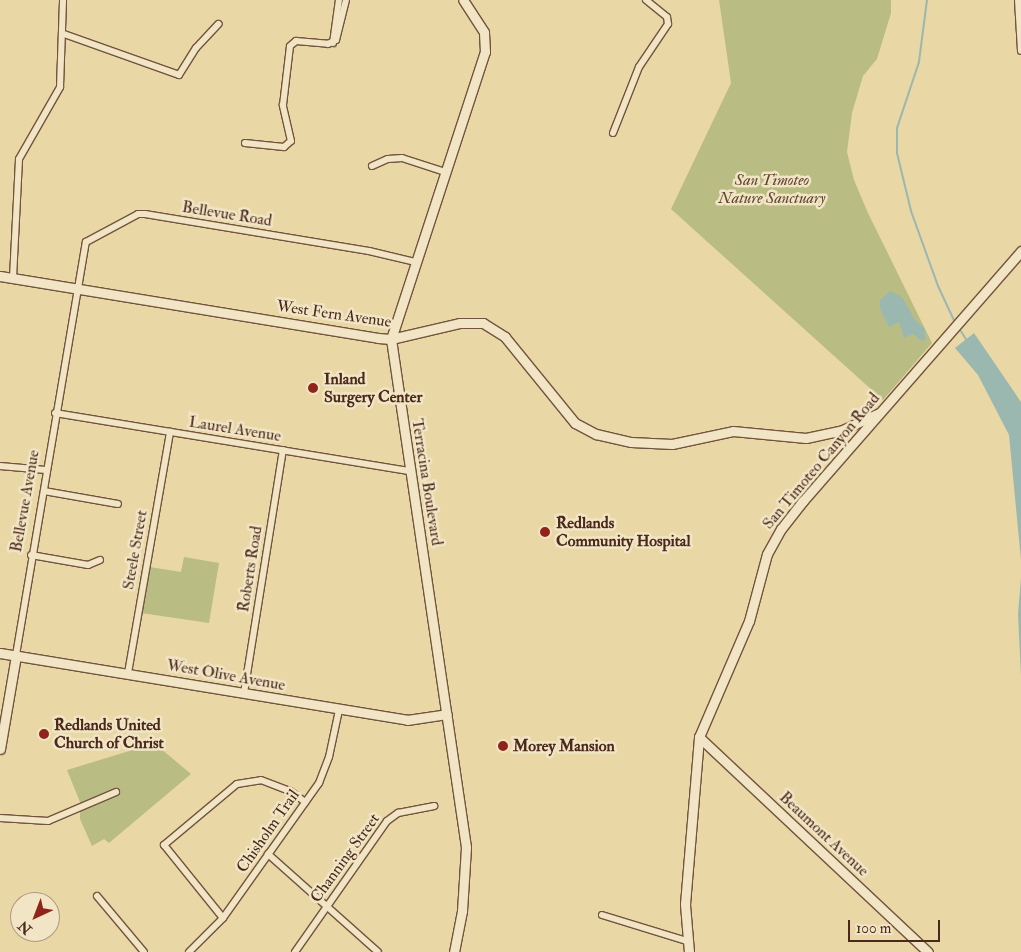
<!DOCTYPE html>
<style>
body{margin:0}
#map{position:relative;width:1021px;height:952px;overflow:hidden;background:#e9d7a6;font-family:"IM FELL Double Pica",serif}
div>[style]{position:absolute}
.green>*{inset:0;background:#b9bd84}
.water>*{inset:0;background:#9ab8b0}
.stream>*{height:2px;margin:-1px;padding:0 1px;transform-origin:1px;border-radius:1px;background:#9ab8b0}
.roads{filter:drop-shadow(1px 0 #72543e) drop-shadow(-1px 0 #72543e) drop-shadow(0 1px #72543e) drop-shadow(0 -1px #72543e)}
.street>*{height:6px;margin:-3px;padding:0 3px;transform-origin:3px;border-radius:3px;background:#f1e5c5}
.secondary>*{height:9px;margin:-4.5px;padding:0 4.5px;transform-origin:4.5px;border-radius:4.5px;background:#f1e5c5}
.dots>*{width:14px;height:14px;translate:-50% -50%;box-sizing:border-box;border:2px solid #f1e5c5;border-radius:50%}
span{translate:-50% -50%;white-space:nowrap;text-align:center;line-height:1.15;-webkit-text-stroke:5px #f1e5c5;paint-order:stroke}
.park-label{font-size:16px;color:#604630;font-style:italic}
.street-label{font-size:16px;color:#4a281b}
.poi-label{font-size:16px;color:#4a281b;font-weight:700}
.left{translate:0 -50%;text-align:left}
.north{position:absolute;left:10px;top:892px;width:50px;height:50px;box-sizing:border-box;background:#f1e5c5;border:1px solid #ae9981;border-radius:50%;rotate:223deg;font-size:14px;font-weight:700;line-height:20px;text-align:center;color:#4a281b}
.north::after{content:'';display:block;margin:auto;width:18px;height:22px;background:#8f2418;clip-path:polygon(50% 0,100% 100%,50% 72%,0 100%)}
.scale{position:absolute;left:848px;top:920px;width:92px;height:22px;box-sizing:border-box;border:2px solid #4a281b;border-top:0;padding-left:6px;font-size:15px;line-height:18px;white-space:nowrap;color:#4a281b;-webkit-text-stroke:4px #f1e5c5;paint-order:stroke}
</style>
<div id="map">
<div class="green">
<div style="clip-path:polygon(719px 0,891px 0,891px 13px,877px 59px,863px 76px,852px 113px,847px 152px,854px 180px,868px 213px,932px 343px,883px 400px,671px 209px,731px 83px)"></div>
<div style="clip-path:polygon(184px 557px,219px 563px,209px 623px,141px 613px,150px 567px,181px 572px)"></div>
<div style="clip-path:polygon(148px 738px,191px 774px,109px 843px,104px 839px,92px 846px,80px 819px,80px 802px,67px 770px,139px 748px)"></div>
</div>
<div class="water">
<div style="clip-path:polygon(890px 291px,902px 297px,915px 320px,925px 329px,925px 340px,922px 341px,913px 334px,904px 338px,899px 322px,889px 327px,880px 309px,880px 300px)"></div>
<div style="clip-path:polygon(974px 333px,1021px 402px,1021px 560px,1009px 435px,978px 375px,955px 348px)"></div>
<div style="clip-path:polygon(1021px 578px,1021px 676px,1018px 614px)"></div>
</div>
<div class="stream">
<div style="left:927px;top:0;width:63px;rotate:97.4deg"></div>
<div style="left:919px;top:62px;width:70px;rotate:108.4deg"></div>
<div style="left:897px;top:128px;width:25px;rotate:90deg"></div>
<div style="left:897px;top:153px;width:60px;rotate:76.4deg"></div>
<div style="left:911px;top:211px;width:80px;rotate:70.2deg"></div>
<div style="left:938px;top:286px;width:40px;rotate:65deg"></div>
<div style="left:959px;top:328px;width:15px;rotate:58deg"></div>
</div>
<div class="roads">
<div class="street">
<div style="left:1018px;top:0;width:51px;rotate:86.6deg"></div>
<div style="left:64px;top:34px;width:122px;rotate:19.6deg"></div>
<div style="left:179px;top:75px;width:32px;rotate:-58deg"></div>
<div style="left:196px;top:48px;width:33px;rotate:-47deg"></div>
<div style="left:333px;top:43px;width:43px;rotate:-82.1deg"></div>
<div style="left:613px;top:133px;width:71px;rotate:-68.5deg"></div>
<div style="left:639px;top:67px;width:52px;rotate:-56deg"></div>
<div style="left:668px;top:24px;width:7px;rotate:-98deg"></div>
<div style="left:667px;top:17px;width:27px;rotate:-141deg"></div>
<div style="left:245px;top:143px;width:39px;rotate:6deg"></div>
<div style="left:284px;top:147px;width:9px;rotate:-41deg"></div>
<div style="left:291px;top:141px;width:37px;rotate:-103deg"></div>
<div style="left:283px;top:105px;width:59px;rotate:-83.2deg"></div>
<div style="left:290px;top:46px;width:8px;rotate:-40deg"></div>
<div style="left:296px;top:41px;width:32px;rotate:5deg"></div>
<div style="left:328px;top:44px;width:9px;rotate:-27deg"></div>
<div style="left:336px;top:40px;width:41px;rotate:-76deg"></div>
<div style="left:372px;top:166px;width:17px;rotate:-24deg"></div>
<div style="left:388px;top:159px;width:14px;rotate:-4deg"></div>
<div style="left:402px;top:158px;width:45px;rotate:18deg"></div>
<div style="left:13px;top:278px;width:119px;rotate:-87.1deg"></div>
<div style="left:19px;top:159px;width:83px;rotate:-60.3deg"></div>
<div style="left:60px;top:87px;width:87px;rotate:-88deg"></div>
<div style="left:55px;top:413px;width:360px;rotate:9.3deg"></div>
<div style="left:0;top:466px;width:46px;rotate:5deg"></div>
<div style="left:44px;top:491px;width:75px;rotate:10deg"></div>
<div style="left:31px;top:555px;width:58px;rotate:10deg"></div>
<div style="left:88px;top:565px;width:13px;rotate:-23deg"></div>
<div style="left:16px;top:655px;width:419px;rotate:-80.4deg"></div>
<div style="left:86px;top:242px;width:59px;rotate:-28.3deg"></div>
<div style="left:138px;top:214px;width:7px"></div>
<div style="left:145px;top:214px;width:227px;rotate:9.4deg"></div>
<div style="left:369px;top:251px;width:47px;rotate:13.4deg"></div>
<div style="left:128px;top:673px;width:245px;rotate:-80.1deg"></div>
<div style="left:244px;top:693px;width:246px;rotate:-80.9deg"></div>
<div style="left:0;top:818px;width:48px;rotate:3.6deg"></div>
<div style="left:48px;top:821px;width:74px;rotate:-23.1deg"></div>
<div style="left:268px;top:854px;width:147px;rotate:41.7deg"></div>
<div style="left:97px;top:896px;width:73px;rotate:50deg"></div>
<div style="left:602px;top:915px;width:89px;rotate:17deg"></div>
<div style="left:223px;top:918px;width:94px;rotate:-128.9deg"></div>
<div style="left:164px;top:845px;width:95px;rotate:-39.9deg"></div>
<div style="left:237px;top:784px;width:24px;rotate:-9deg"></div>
<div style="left:261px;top:780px;width:31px;rotate:21deg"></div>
<div style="left:290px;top:791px;width:19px;rotate:36deg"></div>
<div style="left:189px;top:952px;width:48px;rotate:-45deg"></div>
<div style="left:223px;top:918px;width:166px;rotate:-54.6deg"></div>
<div style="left:319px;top:783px;width:28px;rotate:-69deg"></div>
<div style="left:329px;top:757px;width:48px;rotate:-78deg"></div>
<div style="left:295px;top:952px;width:160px;rotate:-54.9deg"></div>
<div style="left:387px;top:821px;width:14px;rotate:-36deg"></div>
<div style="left:398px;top:813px;width:37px;rotate:-11deg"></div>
</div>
<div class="secondary">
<div style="left:0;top:276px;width:383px;rotate:9.3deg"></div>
<div style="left:378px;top:338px;width:13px;rotate:4deg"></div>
<div style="left:391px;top:339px;width:71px;rotate:-13.1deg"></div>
<div style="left:460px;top:323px;width:23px"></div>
<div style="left:483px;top:323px;width:26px;rotate:32deg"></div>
<div style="left:505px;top:337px;width:111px;rotate:50.9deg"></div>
<div style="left:575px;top:423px;width:24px;rotate:28deg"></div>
<div style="left:596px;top:434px;width:36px;rotate:13deg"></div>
<div style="left:631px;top:442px;width:41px;rotate:2.8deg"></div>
<div style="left:672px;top:444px;width:62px;rotate:-12deg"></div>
<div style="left:733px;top:431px;width:73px;rotate:5.5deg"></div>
<div style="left:806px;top:438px;width:35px;rotate:-12deg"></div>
<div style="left:840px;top:431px;width:43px;rotate:-24.8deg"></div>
<div style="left:0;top:653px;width:412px;rotate:9.3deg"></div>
<div style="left:407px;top:720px;width:40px;rotate:-8.5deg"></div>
<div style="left:699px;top:737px;width:314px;rotate:43.2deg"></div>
<div style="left:0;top:749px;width:95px;rotate:-80.3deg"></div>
<div style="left:454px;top:952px;width:42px;rotate:-79deg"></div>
<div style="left:462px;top:911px;width:64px;rotate:-86.4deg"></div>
<div style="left:466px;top:847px;width:514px;rotate:-98.4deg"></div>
<div style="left:391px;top:339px;width:302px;rotate:-71.9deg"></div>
<div style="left:485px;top:52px;width:20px;rotate:-93deg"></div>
<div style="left:484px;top:32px;width:38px;rotate:-123deg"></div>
<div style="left:689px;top:952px;width:48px;rotate:-94.8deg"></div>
<div style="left:685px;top:904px;width:168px;rotate:-85.2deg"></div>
<div style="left:699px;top:737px;width:126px;rotate:-66.7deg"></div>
<div style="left:749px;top:621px;width:69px;rotate:-75deg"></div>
<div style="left:767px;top:554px;width:29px;rotate:-61deg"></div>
<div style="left:781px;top:529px;width:36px;rotate:-52deg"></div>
<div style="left:803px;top:501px;width:332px;rotate:-48.9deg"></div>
</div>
</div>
<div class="dots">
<div style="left:313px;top:388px;background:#8f2418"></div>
<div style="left:545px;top:532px;background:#8f2418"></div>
<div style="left:44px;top:734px;background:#8f2418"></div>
<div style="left:503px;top:746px;background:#8f2418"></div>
</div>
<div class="park-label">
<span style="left:772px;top:189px">San Timoteo<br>Nature Sanctuary</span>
</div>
<div class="street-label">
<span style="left:227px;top:214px;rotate:9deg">Bellevue Road</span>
<span style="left:334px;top:314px;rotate:8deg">West Fern Avenue</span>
<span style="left:235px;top:429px;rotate:9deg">Laurel Avenue</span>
<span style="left:821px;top:461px;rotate:-50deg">San Timoteo Canyon Road</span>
<span style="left:427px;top:482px;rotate:81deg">Terracina Boulevard</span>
<span style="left:25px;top:501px;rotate:-80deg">Bellevue Avenue</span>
<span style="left:135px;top:550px;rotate:-80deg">Steele Street</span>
<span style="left:250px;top:569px;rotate:-81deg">Roberts Road</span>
<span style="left:226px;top:675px;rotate:10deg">West Olive Avenue</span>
<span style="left:268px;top:831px;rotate:-55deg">Chisholm Trail</span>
<span style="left:824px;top:834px;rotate:43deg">Beaumont Avenue</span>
<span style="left:345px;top:858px;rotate:-54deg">Channing Street</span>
</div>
<div class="poi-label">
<span class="left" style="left:324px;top:388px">Inland<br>Surgery Center</span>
<span class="left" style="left:556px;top:532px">Redlands<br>Community Hospital</span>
<span class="left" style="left:54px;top:734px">Redlands United<br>Church of Christ</span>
<span class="left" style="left:513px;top:746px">Morey Mansion</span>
</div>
<div class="north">N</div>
<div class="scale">100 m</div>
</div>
